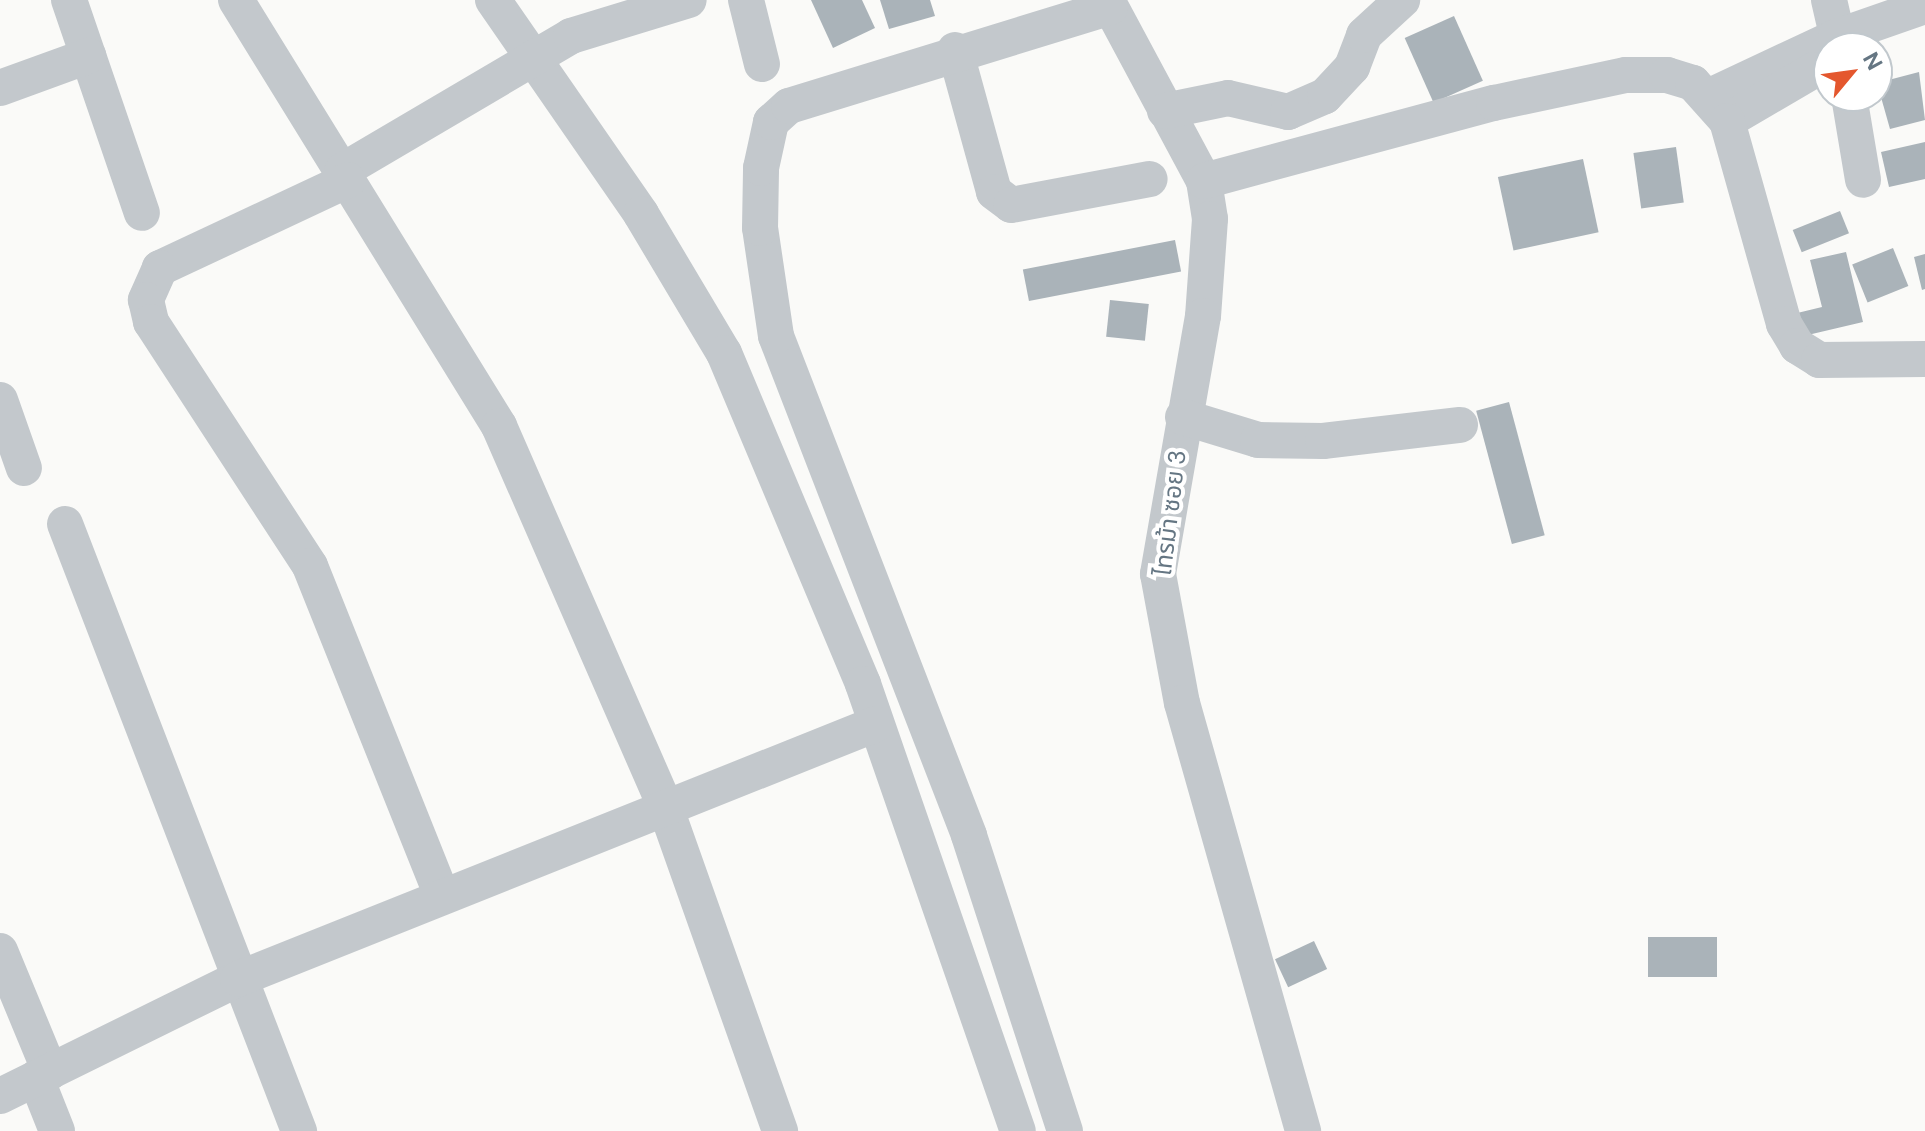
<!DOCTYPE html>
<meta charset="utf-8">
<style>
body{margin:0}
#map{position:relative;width:1925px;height:1131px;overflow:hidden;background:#fafaf8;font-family:"DM Sans","Noto Sans Thai",sans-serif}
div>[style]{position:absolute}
.building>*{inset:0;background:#aab3b9;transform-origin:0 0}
.minor>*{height:36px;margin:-18px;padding:0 18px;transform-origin:18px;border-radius:18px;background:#c3c8cc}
span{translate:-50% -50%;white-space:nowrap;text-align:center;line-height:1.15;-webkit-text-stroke:8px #fff;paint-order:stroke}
.street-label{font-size:24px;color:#657683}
.north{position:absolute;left:1813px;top:32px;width:80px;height:80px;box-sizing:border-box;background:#fff;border:2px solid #c1c8cd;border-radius:50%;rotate:61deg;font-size:22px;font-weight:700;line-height:32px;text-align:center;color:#657683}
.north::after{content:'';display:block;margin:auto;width:28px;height:36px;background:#e4572e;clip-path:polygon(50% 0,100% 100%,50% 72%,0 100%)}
</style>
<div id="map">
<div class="building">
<div style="clip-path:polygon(811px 0,862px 0,875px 28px,833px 48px)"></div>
<div style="clip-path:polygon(880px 0,930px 0,935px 16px,889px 29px)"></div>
<div style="left:1454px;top:16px;width:71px;height:54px;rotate:66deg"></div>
<div style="clip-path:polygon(1919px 72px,1925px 120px,1890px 129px,1877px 83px)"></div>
<div style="clip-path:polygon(1925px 142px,1925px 179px,1889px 187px,1881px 152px)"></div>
<div style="left:1676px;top:147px;width:56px;height:43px;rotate:82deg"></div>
<div style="left:1583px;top:159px;width:75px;height:87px;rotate:78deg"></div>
<div style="left:1840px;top:211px;width:24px;height:51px;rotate:68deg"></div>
<div style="left:1175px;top:240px;width:32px;height:155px;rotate:79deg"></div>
<div style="left:1893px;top:248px;width:41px;height:44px;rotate:68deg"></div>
<div style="clip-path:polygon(1846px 252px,1863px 322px,1795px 338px,1789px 315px,1822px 307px,1810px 260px)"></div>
<div style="clip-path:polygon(1925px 254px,1925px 289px,1922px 290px,1914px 257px)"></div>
<div style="left:1110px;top:300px;width:39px;height:37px;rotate:6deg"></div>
<div style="left:1509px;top:402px;width:138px;height:34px;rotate:75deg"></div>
<div style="left:1648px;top:937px;width:69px;height:40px"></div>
<div style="left:1314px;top:941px;width:31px;height:43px;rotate:65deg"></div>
</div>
<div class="minor">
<div style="left:69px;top:0;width:225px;rotate:71.1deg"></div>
<div style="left:236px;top:0;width:501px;rotate:58.31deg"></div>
<div style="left:499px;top:426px;width:418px;rotate:66.4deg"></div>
<div style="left:666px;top:809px;width:342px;rotate:70.5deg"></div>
<div style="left:493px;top:0;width:260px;rotate:55.3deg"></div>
<div style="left:641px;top:214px;width:162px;rotate:59.2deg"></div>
<div style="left:724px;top:353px;width:359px;rotate:67.2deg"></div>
<div style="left:863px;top:684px;width:473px;rotate:70.9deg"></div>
<div style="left:746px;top:0;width:66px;rotate:76deg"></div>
<div style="left:1107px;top:0;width:205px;rotate:61.8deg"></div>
<div style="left:1204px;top:181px;width:38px;rotate:81deg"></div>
<div style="left:1210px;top:219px;width:97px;rotate:94.1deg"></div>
<div style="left:1203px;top:316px;width:262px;rotate:99.9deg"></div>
<div style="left:1158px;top:574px;width:131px;rotate:79.5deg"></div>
<div style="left:1182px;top:703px;width:445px;rotate:74.2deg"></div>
<div style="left:1829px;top:0;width:49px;rotate:77.1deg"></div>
<div style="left:955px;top:50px;width:147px;rotate:74.6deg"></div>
<div style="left:994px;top:192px;width:21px;rotate:37deg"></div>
<div style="left:1011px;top:205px;width:141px;rotate:-10.6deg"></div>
<div style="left:0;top:88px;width:94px;rotate:-20deg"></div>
<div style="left:1710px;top:96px;width:139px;rotate:-25.1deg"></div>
<div style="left:1836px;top:37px;width:94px;rotate:-19.2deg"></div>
<div style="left:1849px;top:96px;width:85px;rotate:80.5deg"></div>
<div style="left:1165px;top:111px;width:64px;rotate:-11.7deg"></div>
<div style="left:1228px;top:98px;width:62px;rotate:13.1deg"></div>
<div style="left:1288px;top:112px;width:40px;rotate:-23.4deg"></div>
<div style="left:1325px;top:96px;width:40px;rotate:-47deg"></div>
<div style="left:1352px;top:67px;width:34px;rotate:-69deg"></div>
<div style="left:1364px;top:35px;width:52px;rotate:-42.6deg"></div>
<div style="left:1727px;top:121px;width:101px;rotate:-30.4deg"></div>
<div style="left:342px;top:171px;width:266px;rotate:-30.5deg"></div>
<div style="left:571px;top:36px;width:123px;rotate:-17deg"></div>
<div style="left:348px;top:180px;width:208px;rotate:154.9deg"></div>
<div style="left:160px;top:268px;width:35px;rotate:114deg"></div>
<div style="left:146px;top:300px;width:23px;rotate:77deg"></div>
<div style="left:151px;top:322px;width:291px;rotate:56.9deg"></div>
<div style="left:310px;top:566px;width:355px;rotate:68.2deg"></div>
<div style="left:1204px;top:181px;width:300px;rotate:-15.1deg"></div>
<div style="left:1494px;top:103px;width:135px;rotate:-12deg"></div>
<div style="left:1626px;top:75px;width:41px"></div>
<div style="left:1667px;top:75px;width:27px;rotate:17deg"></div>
<div style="left:1693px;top:83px;width:51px;rotate:48.2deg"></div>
<div style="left:1727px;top:121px;width:211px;rotate:74.3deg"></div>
<div style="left:1784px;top:324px;width:26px;rotate:59deg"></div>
<div style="left:1797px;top:346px;width:26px;rotate:32deg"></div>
<div style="left:1819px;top:360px;width:106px;rotate:-0.5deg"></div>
<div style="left:0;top:400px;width:72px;rotate:70.6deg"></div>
<div style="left:1183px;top:417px;width:78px;rotate:17deg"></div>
<div style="left:1258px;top:440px;width:65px;rotate:0.9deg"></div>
<div style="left:1323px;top:441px;width:138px;rotate:-6.7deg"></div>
<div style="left:65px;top:524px;width:651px;rotate:68.92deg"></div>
<div style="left:0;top:951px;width:131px;rotate:67.5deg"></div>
<div style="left:36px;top:1078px;width:57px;rotate:68.4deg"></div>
<div style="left:0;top:1096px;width:265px;rotate:-26.2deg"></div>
<div style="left:238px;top:979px;width:687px;rotate:-21.79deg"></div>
<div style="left:1065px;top:1131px;width:311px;rotate:-108deg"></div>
<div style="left:969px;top:835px;width:535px;rotate:-111.15deg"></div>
<div style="left:776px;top:336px;width:109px;rotate:-98.4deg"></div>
<div style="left:760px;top:228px;width:60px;rotate:-89deg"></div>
<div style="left:761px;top:168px;width:47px;rotate:-77.7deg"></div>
<div style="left:771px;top:122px;width:24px;rotate:-42deg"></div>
<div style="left:789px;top:106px;width:336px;rotate:-17.1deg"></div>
</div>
<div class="street-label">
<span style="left:1170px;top:513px;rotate:-83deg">ไทรม้า ซอย 3</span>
</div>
<div class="north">N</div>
</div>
